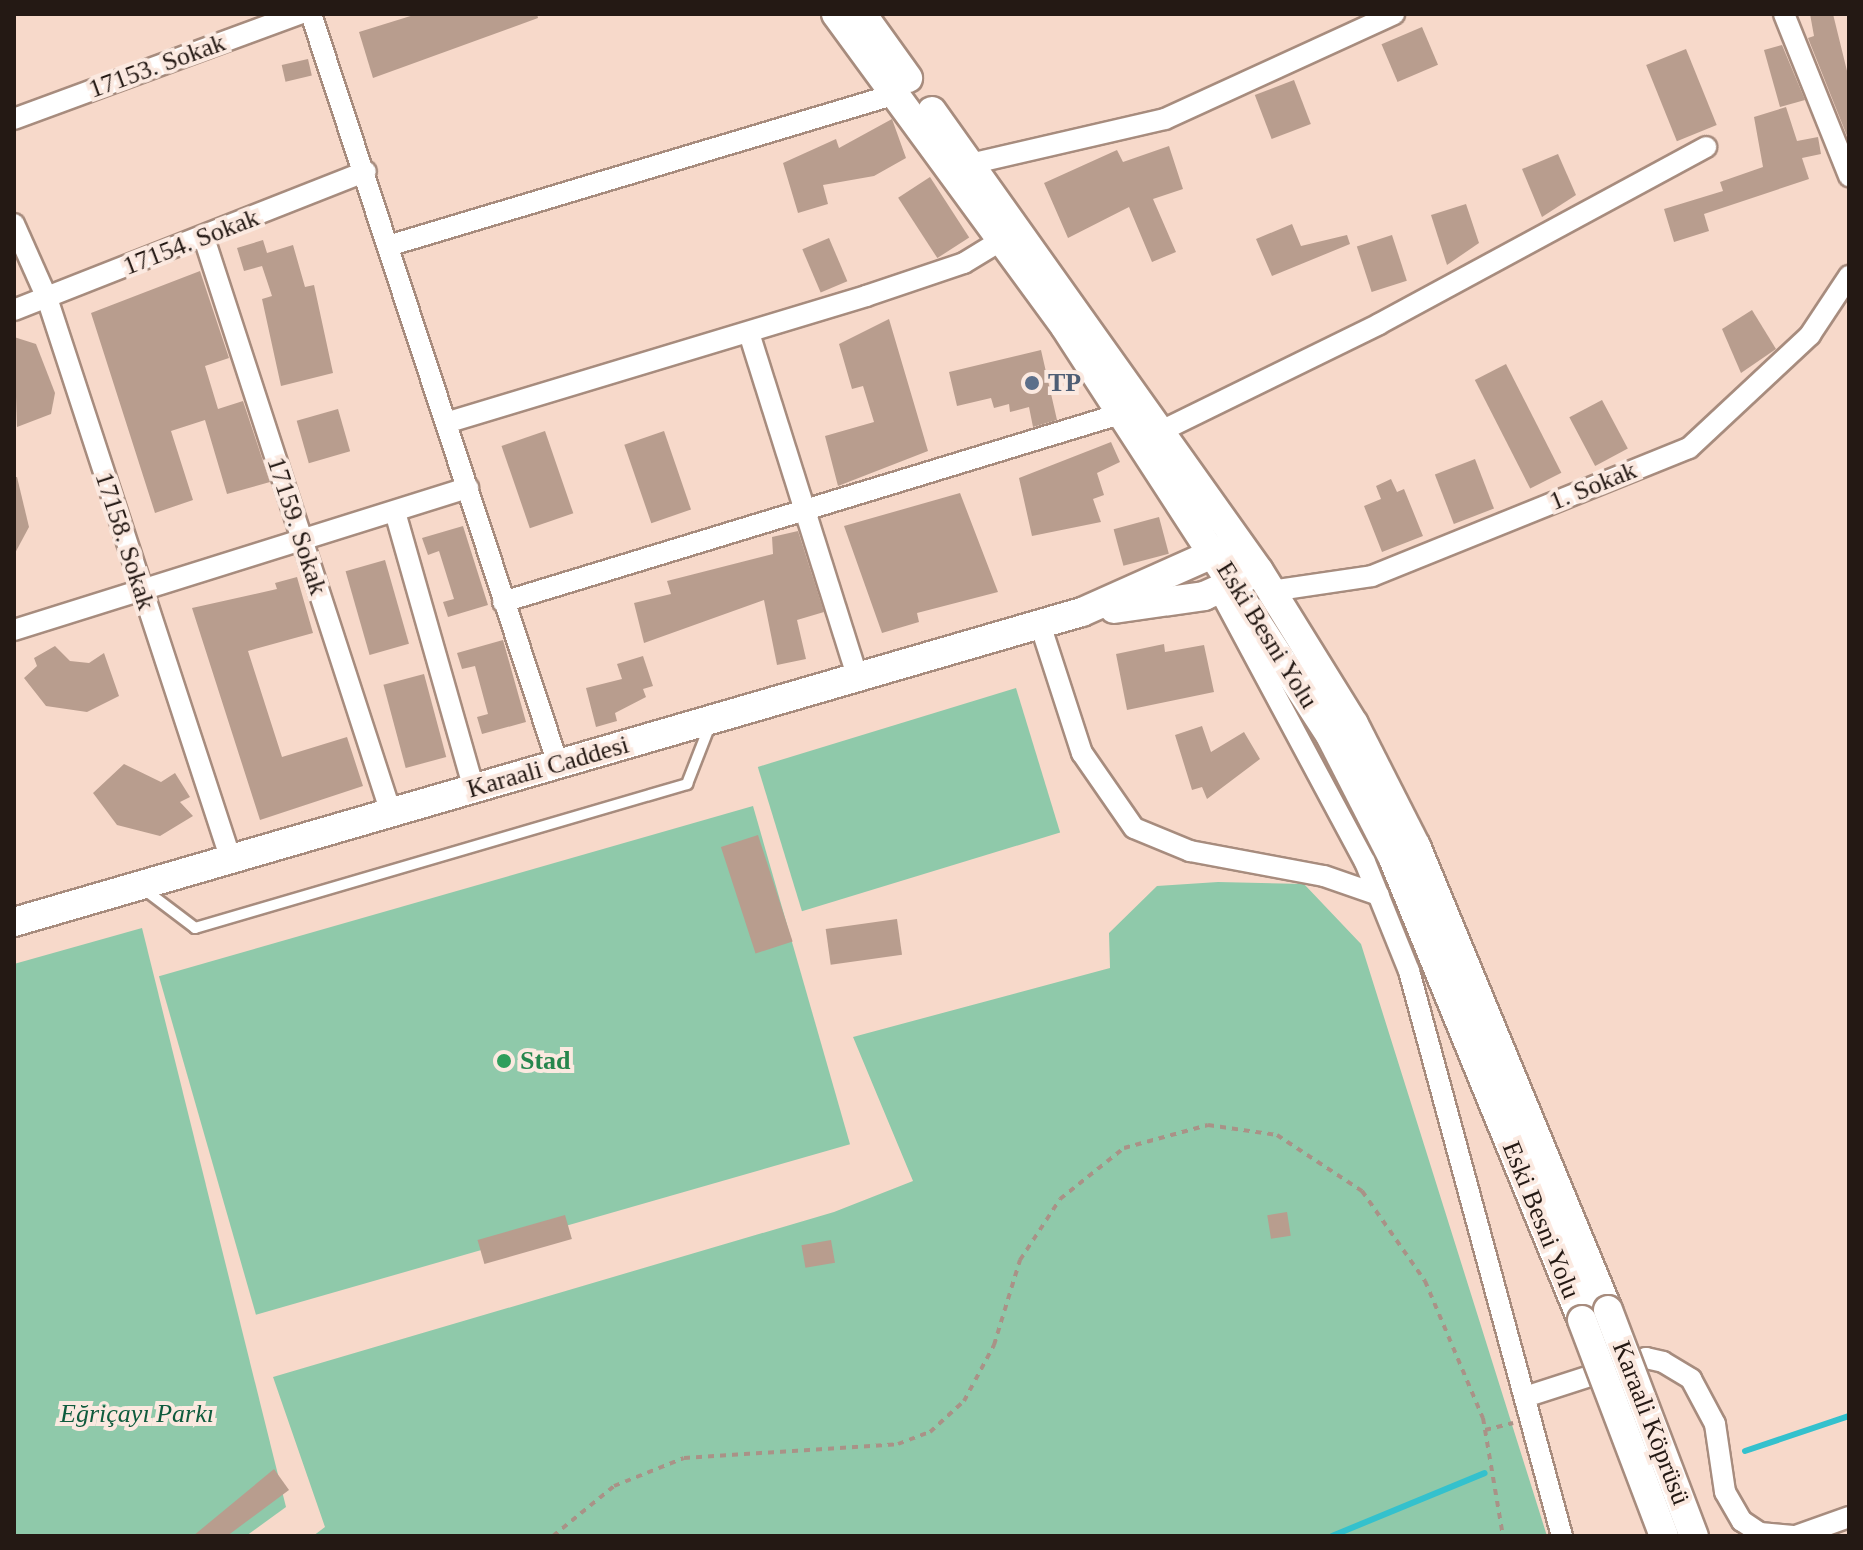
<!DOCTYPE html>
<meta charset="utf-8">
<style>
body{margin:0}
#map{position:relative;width:1863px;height:1550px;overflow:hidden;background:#f7d9ca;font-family:Georgia,serif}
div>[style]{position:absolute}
.green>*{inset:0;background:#8fc9aa;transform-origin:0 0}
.stream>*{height:6px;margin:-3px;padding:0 3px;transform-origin:3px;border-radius:3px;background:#34c1cd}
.building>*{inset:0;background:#b89d8e;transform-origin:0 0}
.path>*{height:4px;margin-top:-2px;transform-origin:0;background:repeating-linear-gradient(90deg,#a99287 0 6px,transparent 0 12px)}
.roads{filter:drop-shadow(2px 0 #a78c7e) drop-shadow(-2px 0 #a78c7e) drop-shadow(0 2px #a78c7e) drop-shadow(0 -2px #a78c7e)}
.service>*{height:10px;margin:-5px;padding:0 5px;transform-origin:5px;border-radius:5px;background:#fff}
.minor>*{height:20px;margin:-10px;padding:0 10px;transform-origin:10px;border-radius:10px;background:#fff}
.secondary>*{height:28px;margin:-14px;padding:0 14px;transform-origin:14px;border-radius:14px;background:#fff}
.bridges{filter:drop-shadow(2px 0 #a78c7e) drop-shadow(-2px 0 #a78c7e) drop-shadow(0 2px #a78c7e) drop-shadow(0 -2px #a78c7e)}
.secondary-bridge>*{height:28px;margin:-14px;padding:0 14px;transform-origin:14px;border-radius:14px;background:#fff}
.dots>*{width:22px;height:22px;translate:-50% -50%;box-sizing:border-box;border:4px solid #fbe9e0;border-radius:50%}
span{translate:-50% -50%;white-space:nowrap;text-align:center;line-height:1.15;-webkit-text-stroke:8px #fbe9e0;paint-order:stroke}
.street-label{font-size:26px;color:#241914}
.service-label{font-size:26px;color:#4e5e75;font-weight:700}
.left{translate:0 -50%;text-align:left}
.leisure-label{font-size:26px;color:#27864d;font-weight:700}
.park-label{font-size:26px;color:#0f5b3d;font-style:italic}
.frame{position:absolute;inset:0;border:16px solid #241914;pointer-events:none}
</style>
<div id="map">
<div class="green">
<div style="left:1016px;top:688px;width:151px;height:270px;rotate:73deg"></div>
<div style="left:753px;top:806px;width:352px;height:618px;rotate:74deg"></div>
<div style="clip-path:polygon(1218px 882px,1304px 884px,1361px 944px,1547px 1536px,313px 1536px,325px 1527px,273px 1377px,834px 1212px,913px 1181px,853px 1037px,1110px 968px,1109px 933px,1157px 886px)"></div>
<div style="clip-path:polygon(142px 928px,286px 1507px,246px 1536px,14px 1536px,14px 964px)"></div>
</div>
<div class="stream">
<div style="left:1745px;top:1451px;width:110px;rotate:-18.6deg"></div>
<div style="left:1332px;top:1536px;width:165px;rotate:-22.4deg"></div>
</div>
<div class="building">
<div style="clip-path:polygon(417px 14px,537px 14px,538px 18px,373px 78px,359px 32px)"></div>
<div style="clip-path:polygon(1810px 14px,1833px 14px,1849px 79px,1849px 141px,1808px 38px,1814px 36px)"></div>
<div style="left:1422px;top:27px;width:41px;height:44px;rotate:67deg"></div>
<div style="clip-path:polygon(1782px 45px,1805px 100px,1780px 107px,1764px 50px)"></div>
<div style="left:1686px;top:49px;width:82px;height:43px;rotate:68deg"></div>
<div style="left:308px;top:59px;width:17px;height:27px;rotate:77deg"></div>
<div style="left:1294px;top:80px;width:47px;height:42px;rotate:69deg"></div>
<div style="clip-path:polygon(1786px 107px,1797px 141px,1818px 137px,1821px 154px,1802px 158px,1809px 179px,1704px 214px,1709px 231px,1674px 242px,1664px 209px,1723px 191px,1720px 182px,1763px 167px,1754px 117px)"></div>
<div style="clip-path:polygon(892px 119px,906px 158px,874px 176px,823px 185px,828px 204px,798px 213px,783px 163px,836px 139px,839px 148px)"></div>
<div style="clip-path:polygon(1169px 146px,1183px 189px,1153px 199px,1176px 252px,1152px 262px,1129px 207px,1068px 238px,1044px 183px,1117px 150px,1123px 162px)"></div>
<div style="clip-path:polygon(1558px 154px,1576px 195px,1542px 217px,1522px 169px)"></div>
<div style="left:930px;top:177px;width:72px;height:38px;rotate:57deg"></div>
<div style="clip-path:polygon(1466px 204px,1479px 243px,1447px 265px,1431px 215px)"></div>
<div style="clip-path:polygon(1292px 224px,1301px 246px,1347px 235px,1350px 244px,1272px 276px,1256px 239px)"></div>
<div style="left:1392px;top:235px;width:48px;height:37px;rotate:72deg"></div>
<div style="left:829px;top:238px;width:47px;height:29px;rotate:67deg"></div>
<div style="clip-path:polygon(263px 240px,267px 253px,293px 245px,305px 287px,314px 285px,333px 373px,281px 386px,262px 299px,272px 296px,262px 266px,244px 271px,237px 248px)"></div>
<div style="clip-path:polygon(200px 271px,229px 358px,205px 366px,218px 409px,243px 401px,270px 482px,227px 494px,205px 420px,171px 431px,193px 500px,155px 513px,91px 313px)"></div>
<div style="clip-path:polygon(1752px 310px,1776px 349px,1741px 373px,1722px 329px)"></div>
<div style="clip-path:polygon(889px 319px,928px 451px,838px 486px,825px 436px,874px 422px,863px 386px,852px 389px,839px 344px)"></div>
<div style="clip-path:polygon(14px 337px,36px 344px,55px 393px,51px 414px,17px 427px)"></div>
<div style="clip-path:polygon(1041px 350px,1057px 420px,1033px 427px,1029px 407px,1010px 412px,1009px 404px,994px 408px,991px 398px,957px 406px,949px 372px)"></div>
<div style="left:1506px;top:364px;width:122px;height:35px;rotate:63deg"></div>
<div style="left:1602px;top:400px;width:55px;height:37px;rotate:62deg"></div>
<div style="left:338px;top:409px;width:44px;height:43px;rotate:74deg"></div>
<div style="left:545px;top:431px;width:87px;height:46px;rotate:71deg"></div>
<div style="left:664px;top:431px;width:83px;height:42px;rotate:71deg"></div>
<div style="clip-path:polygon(1111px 442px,1120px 462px,1097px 473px,1104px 495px,1093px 499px,1101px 522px,1032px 536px,1019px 478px)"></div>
<div style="left:1475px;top:459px;width:53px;height:43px;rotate:69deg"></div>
<div style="clip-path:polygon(17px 477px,29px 527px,14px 555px,14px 477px)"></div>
<div style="clip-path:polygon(1391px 479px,1397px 492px,1404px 489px,1423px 536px,1382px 552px,1364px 506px,1381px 499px,1376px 486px)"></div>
<div style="clip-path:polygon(960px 493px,998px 592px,917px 613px,919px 622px,882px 633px,844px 526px)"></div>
<div style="left:1159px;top:517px;width:38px;height:47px;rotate:75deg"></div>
<div style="clip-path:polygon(463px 526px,488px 605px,448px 617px,443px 602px,454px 599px,439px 551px,428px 555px,422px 538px)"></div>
<div style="clip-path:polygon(798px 531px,824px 612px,797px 620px,806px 659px,777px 665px,764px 600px,644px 643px,634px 603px,671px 594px,667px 581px,773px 554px,772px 537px)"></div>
<div style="left:385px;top:560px;width:87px;height:41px;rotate:74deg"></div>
<div style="clip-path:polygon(297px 577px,313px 633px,248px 651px,282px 757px,347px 737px,363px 786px,260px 820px,192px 608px,277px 589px,275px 583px)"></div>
<div style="clip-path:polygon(503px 640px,526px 722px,482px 734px,477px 717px,488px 714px,475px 666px,462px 669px,457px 653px)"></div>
<div style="clip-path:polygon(1164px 644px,1165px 652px,1204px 645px,1214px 692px,1127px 710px,1116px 654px)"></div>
<div style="clip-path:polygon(55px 646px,70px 661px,89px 663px,104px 653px,119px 696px,87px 712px,46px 706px,24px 678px,37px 666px,34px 658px)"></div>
<div style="clip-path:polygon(643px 656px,653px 686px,643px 689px,646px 697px,615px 713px,617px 721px,596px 727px,586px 688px,622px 679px,617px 664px)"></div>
<div style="left:424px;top:674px;width:86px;height:42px;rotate:75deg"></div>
<div style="clip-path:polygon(1202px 726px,1211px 752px,1244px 732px,1260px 759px,1207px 799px,1202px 787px,1192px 790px,1175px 735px)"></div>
<div style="clip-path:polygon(124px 764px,161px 782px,175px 773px,190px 797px,180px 802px,193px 816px,160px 836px,117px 825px,93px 793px)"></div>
<div style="left:758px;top:835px;width:112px;height:39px;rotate:72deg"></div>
<div style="left:897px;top:919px;width:36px;height:72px;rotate:82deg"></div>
<div style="left:1287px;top:1212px;width:24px;height:20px;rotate:81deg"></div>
<div style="left:565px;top:1215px;width:25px;height:91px;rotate:74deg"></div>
<div style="left:831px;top:1240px;width:23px;height:30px;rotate:80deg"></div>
<div style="clip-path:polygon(274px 1469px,289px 1490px,227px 1536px,193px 1536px)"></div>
</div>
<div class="path">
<div style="left:1485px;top:1430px;width:29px;rotate:-14deg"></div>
<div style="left:553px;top:1536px;width:79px;rotate:-39.3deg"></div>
<div style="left:614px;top:1486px;width:75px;rotate:-21.8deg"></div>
<div style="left:684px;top:1458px;width:214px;rotate:-3.7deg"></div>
<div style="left:898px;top:1444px;width:34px;rotate:-21deg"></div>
<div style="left:930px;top:1432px;width:46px;rotate:-42.4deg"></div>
<div style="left:964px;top:1401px;width:64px;rotate:-61.8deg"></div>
<div style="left:994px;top:1345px;width:89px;rotate:-73deg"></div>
<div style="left:1020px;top:1260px;width:73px;rotate:-56.7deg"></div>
<div style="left:1060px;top:1199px;width:82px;rotate:-38.6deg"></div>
<div style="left:1124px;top:1148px;width:87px;rotate:-15.3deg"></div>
<div style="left:1208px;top:1125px;width:70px;rotate:8.2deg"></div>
<div style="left:1277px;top:1135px;width:102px;rotate:33.4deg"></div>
<div style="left:1362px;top:1191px;width:110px;rotate:55deg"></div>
<div style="left:1425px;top:1281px;width:149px;rotate:67.1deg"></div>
<div style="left:1483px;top:1418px;width:120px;rotate:80.4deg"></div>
</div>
<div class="roads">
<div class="service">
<div style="left:145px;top:890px;width:63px;rotate:37.2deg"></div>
<div style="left:195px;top:928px;width:513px;rotate:-16.31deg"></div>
<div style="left:687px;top:784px;width:63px;rotate:-68.7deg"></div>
</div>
<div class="minor">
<div style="left:311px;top:14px;width:790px;rotate:71.77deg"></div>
<div style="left:1784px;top:14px;width:175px;rotate:68.1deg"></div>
<div style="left:14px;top:119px;width:305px;rotate:-20.2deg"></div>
<div style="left:970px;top:164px;width:200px;rotate:-13deg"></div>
<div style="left:1165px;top:119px;width:252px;rotate:-24.6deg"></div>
<div style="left:14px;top:224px;width:81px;rotate:66deg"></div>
<div style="left:47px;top:298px;width:591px;rotate:71.87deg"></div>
<div style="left:204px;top:238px;width:605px;rotate:71.98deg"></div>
<div style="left:391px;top:245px;width:527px;rotate:-16.65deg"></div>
<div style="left:14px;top:310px;width:378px;rotate:-21.5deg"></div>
<div style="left:749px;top:333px;width:359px;rotate:72.5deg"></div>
<div style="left:449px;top:422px;width:436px;rotate:-16.8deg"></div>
<div style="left:866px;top:296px;width:103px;rotate:-18.6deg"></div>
<div style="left:964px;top:263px;width:42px;rotate:-31.4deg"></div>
<div style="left:1161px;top:431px;width:243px;rotate:-26.1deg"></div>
<div style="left:1379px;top:324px;width:372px;rotate:-28.4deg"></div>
<div style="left:395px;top:512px;width:288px;rotate:74.1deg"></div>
<div style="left:1219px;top:590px;width:309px;rotate:61.8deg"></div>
<div style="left:1365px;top:862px;width:118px;rotate:68deg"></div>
<div style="left:1409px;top:971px;width:585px;rotate:74.85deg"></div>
<div style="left:1271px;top:591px;width:102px;rotate:-8.4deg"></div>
<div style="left:1372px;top:576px;width:342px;rotate:-22deg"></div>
<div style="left:1689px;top:448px;width:166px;rotate:-43deg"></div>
<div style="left:1810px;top:335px;width:71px;rotate:-56.5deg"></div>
<div style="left:503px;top:602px;width:648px;rotate:-16.95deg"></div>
<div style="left:1040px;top:624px;width:136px;rotate:72deg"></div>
<div style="left:1082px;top:753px;width:91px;rotate:55.3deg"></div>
<div style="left:1134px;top:828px;width:61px;rotate:22.3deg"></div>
<div style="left:1190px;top:851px;width:136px;rotate:10.6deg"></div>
<div style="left:1324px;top:876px;width:58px;rotate:19.1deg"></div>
<div style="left:14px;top:630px;width:476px;rotate:-17.4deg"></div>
<div style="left:1525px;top:1397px;width:127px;rotate:-17.9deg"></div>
<div style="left:1646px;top:1358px;width:17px;rotate:13deg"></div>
<div style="left:1663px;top:1362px;width:33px;rotate:31deg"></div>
<div style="left:1691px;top:1379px;width:51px;rotate:61.9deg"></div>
<div style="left:1715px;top:1424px;width:69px;rotate:81.6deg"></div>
<div style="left:1725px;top:1492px;width:34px;rotate:60deg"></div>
<div style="left:1742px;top:1521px;width:22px;rotate:34deg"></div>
<div style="left:1760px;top:1533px;width:33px;rotate:5deg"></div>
<div style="left:1796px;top:1536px;width:56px;rotate:-19.7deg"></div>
</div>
<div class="secondary">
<div style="left:836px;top:14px;width:388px;rotate:53.8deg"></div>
<div style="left:1065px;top:327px;width:489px;rotate:57deg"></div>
<div style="left:1331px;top:737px;width:134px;rotate:62.9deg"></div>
<div style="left:1392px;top:856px;width:501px;rotate:67.73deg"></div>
<div style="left:862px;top:14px;width:79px;rotate:54.3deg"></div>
<div style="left:932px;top:111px;width:564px;rotate:54.59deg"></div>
<div style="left:1259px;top:571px;width:180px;rotate:58.2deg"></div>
<div style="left:1354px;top:724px;width:137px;rotate:63.1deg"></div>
<div style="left:1416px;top:846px;width:502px;rotate:67.52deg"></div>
<div style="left:1114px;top:609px;width:91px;rotate:-8.2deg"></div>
<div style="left:1204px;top:596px;width:51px;rotate:-24.1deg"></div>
<div style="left:14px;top:922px;width:1112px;rotate:-16.19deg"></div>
<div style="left:1082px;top:612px;width:162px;rotate:-24deg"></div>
</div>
</div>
<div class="bridges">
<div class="secondary-bridge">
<div style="left:1608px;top:1310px;width:242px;rotate:69.2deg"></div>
<div style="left:1582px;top:1320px;width:231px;rotate:69.2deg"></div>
</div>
</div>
<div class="dots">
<div style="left:1032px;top:383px;background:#5c6f8a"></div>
<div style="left:504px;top:1061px;background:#2e9e5b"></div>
</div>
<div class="street-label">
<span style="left:157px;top:66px;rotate:-20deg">17153. Sokak</span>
<span style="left:191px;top:242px;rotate:-21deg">17154. Sokak</span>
<span style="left:1593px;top:486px;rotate:-22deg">1. Sokak</span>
<span style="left:297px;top:526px;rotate:72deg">17159. Sokak</span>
<span style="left:125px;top:541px;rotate:72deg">17158. Sokak</span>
<span style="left:1267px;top:635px;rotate:58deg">Eski Besni Yolu</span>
<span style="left:548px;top:767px;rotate:-16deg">Karaali Caddesi</span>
<span style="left:1541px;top:1220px;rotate:68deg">Eski Besni Yolu</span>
<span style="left:1651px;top:1423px;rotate:69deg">Karaali Köprüsü</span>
</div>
<div class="service-label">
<span class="left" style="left:1048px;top:383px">TP</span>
</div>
<div class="leisure-label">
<span class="left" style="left:520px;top:1061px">Stad</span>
</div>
<div class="park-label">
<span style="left:137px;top:1414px">Eğriçayı Parkı</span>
</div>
<div class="frame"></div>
</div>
